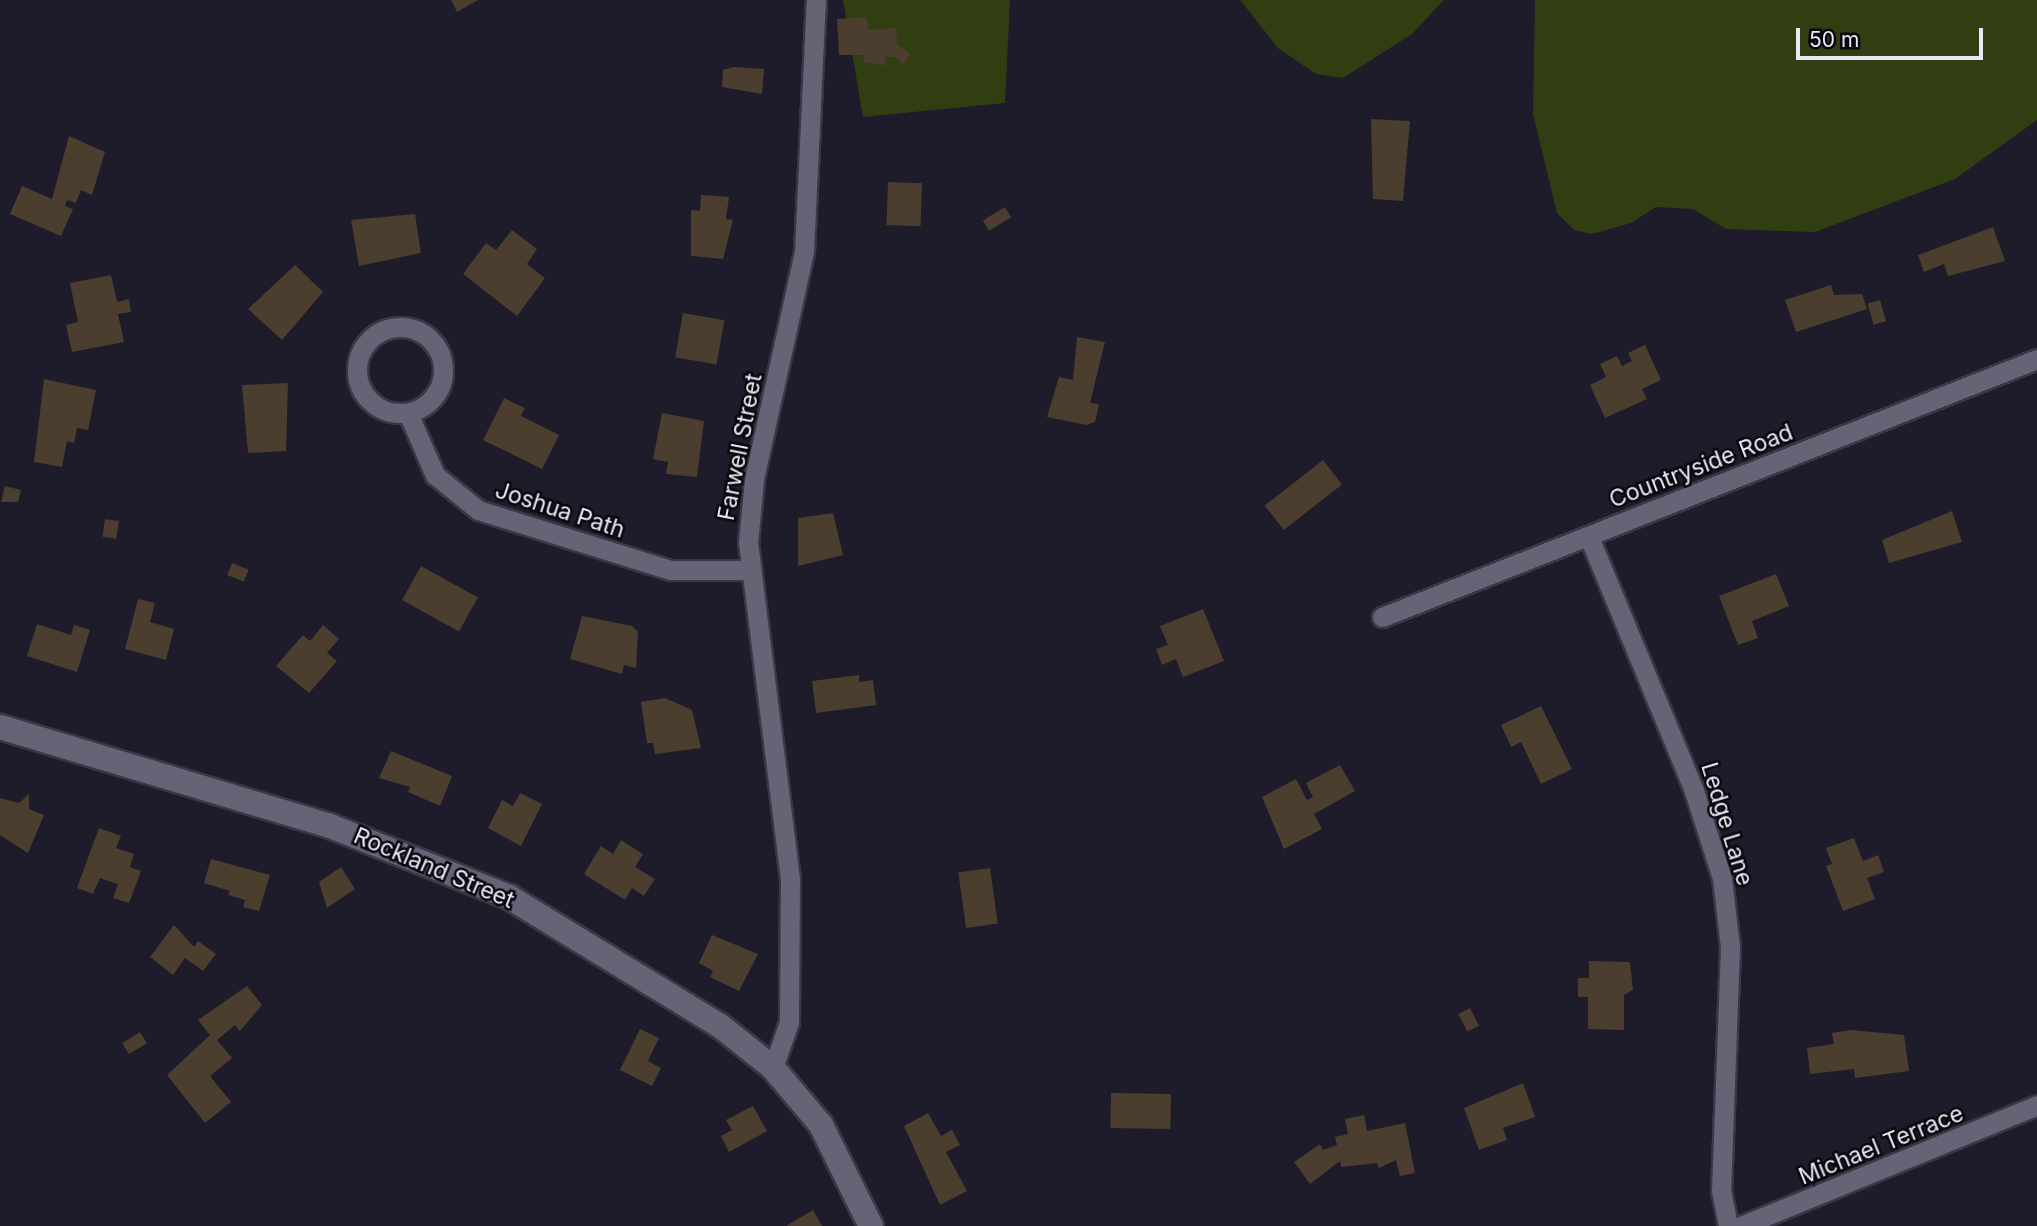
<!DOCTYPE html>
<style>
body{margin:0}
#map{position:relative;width:2037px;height:1226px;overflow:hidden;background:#1e1b2b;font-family:Inter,sans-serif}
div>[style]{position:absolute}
.green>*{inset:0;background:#303e12}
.building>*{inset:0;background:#4b3e2f;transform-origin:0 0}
.roads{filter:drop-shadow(2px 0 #3a3844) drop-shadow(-2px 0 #3a3844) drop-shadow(0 2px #3a3844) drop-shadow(0 -2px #3a3844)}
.minor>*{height:19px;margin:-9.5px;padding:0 9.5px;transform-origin:9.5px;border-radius:9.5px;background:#666376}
.minor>.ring{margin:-9.5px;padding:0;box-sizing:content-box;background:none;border:19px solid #666376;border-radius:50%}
.tertiary>*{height:24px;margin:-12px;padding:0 12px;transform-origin:12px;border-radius:12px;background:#666376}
span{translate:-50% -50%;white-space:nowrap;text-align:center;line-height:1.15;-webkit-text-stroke:5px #08070e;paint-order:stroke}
.street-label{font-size:23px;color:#e9e8f3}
.scale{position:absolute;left:1796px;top:28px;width:187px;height:32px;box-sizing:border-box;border:4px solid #e9e8f3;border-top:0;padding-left:9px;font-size:21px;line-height:24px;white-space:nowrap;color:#e9e8f3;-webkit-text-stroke:5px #08070e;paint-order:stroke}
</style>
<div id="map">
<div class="green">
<div style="clip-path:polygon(843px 0,1010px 0,1005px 103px,863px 117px)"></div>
<div style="clip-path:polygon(1240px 0,1444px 0,1412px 34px,1343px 78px,1316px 74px,1278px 48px)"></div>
<div style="clip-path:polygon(1535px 0,2037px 0,2037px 120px,1955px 179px,1815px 232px,1726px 229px,1693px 209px,1656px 207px,1631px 223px,1592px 234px,1574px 230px,1557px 213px,1533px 114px)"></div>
</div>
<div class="building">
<div style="clip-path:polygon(451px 0,478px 0,457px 12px)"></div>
<div style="clip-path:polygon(867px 17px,868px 30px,896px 28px,897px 44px,911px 54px,904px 64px,895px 57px,885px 57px,885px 65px,864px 63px,864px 55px,839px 55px,837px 19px)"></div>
<div style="clip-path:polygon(734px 67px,764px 69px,762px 94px,722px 87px,723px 70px)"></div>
<div style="clip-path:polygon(1371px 119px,1410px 121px,1403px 201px,1373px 199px)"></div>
<div style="clip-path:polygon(69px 136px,105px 152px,92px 195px,81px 190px,76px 203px,67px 200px,65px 206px,73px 209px,61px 236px,10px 214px,22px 186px,52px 199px)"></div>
<div style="left:888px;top:182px;width:34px;height:43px;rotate:2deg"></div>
<div style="clip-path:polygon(701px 195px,729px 197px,726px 219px,733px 220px,723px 259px,691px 256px,691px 210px,700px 211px)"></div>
<div style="left:1005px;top:207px;width:12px;height:26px;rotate:59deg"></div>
<div style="clip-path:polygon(415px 214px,421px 253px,359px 266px,351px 220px)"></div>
<div style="clip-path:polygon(1993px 227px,2005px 261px,1948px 276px,1944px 264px,1924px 272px,1918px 255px)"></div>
<div style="clip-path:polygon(512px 230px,537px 249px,527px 264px,545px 278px,517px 316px,463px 274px,486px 243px,496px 250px)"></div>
<div style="clip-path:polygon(295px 265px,323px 292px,282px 340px,248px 309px)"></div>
<div style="clip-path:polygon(111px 275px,117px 302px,129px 299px,131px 312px,118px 314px,124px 342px,72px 352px,66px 325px,78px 322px,70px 283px)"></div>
<div style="clip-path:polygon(1831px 285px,1834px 295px,1862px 294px,1867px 309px,1796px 332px,1785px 300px)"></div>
<div style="left:1880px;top:300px;width:22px;height:13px;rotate:74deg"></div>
<div style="left:683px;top:313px;width:42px;height:45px;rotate:10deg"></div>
<div style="clip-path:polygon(1077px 337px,1105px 342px,1090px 403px,1099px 404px,1095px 422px,1086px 425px,1047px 417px,1059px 377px,1073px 380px)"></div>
<div style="clip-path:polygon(1645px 345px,1661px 380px,1642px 389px,1647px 399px,1605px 418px,1590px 385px,1606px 377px,1600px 364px,1617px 356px,1622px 366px,1632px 361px,1628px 353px)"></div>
<div style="clip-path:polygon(44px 379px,96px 390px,88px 430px,77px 428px,74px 443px,67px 441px,62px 467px,34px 462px)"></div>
<div style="clip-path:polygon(288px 383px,286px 451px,248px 453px,242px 385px)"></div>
<div style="clip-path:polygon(504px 398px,525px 408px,521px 416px,559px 435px,542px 469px,483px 440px)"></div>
<div style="clip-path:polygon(662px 413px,704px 421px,697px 477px,666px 474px,668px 462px,653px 459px)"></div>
<div style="left:1323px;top:460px;width:31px;height:74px;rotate:52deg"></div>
<div style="clip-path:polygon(5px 486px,21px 490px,18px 502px,1px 502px)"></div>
<div style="clip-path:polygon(1952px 511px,1962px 542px,1889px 563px,1882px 540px)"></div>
<div style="clip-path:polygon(833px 513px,843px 555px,798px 566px,798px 518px)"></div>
<div style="left:105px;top:519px;width:14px;height:18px;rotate:8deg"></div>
<div style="left:232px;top:563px;width:18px;height:13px;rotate:22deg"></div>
<div style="left:421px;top:566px;width:65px;height:39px;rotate:29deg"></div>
<div style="clip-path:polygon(1776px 574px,1789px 606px,1752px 621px,1758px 638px,1738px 645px,1719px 596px)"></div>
<div style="clip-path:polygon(138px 599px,155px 603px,150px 622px,174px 629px,166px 660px,125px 649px)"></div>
<div style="clip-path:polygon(1203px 609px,1224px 661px,1183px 677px,1176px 659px,1162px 665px,1156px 649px,1168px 645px,1160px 626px)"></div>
<div style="clip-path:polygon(582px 616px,632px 626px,638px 632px,636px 668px,624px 665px,622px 674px,570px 659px)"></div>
<div style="clip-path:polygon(37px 624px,71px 635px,74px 625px,90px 630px,77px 672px,27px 656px)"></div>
<div style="clip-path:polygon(323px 625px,339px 639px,327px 653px,337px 661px,309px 693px,276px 666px,303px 635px,310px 641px)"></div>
<div style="clip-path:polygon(859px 675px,859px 682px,873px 680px,876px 705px,816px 713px,812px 681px)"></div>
<div style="clip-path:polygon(665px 698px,692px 710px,701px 748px,655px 754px,653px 743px,647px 743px,641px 702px)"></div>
<div style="clip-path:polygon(1541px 706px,1572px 769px,1541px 784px,1521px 742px,1511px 747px,1501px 725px)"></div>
<div style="clip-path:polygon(391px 751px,452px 776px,440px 806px,408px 792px,410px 787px,379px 778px)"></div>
<div style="clip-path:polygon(1340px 765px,1355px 791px,1314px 814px,1322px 829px,1284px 849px,1262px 797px,1296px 779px,1307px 800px,1313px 797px,1306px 783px)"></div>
<div style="clip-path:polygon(520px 793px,542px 804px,521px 846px,488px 828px,502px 800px,513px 806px)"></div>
<div style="clip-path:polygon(29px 794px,29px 809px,44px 815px,28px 853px,0 835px,0 798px,19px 803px)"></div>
<div style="clip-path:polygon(99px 828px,121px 836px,116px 848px,134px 854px,130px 867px,141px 871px,129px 903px,113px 898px,118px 884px,100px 878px,93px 894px,77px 888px)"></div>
<div style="clip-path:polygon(1854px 838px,1863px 861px,1878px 855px,1884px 872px,1867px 878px,1875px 899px,1843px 911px,1826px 866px,1832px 864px,1826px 848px)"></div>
<div style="clip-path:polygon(621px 840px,643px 854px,635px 867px,655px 879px,644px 896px,632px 888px,625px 900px,584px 874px,601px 846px,613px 854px)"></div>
<div style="clip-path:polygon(211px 859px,270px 875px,259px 911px,243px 907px,245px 900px,228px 895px,230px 891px,204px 883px)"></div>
<div style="clip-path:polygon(341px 867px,355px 889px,327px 908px,319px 882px)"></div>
<div style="left:990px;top:868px;width:56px;height:32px;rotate:82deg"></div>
<div style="clip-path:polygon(174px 925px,194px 947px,198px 941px,216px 954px,203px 971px,185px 958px,173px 975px,150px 957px)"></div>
<div style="clip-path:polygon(712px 935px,758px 954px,739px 991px,710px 977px,713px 971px,699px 963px)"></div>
<div style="clip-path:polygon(1589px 961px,1630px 962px,1633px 990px,1624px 995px,1624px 1030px,1588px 1029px,1588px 997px,1578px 997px,1578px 978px,1589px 978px)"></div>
<div style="clip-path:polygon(247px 986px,262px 1005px,240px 1031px,235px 1025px,217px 1040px,232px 1058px,210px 1076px,231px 1102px,205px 1123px,167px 1075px,210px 1035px,198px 1020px)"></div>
<div style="left:1470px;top:1008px;width:20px;height:13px;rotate:63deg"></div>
<div style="clip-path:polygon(640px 1029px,659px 1038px,648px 1061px,661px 1068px,652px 1086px,620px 1070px)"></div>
<div style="clip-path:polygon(1851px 1030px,1904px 1035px,1909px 1071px,1855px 1078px,1854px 1069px,1810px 1074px,1807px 1048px,1834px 1044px,1832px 1033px)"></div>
<div style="left:140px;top:1032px;width:13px;height:21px;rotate:58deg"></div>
<div style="clip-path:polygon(1523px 1083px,1535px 1117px,1503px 1128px,1507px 1140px,1479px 1150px,1464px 1108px)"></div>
<div style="left:1111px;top:1093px;width:60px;height:35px;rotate:1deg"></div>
<div style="clip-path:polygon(753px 1106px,767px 1131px,729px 1152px,721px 1136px,732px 1130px,726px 1120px)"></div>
<div style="clip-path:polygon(928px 1113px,941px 1136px,952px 1130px,960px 1145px,946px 1152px,967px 1191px,940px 1205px,904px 1126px)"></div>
<div style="clip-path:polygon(1364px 1115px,1367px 1131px,1405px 1123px,1415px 1173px,1400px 1176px,1396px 1160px,1379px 1168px,1377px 1163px,1341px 1167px,1340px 1161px,1310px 1184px,1294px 1162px,1320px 1144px,1323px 1150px,1337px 1145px,1335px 1137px,1348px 1134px,1345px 1119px)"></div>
<div style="clip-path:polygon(813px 1210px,822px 1226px,786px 1226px)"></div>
</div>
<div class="roads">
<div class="minor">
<div class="ring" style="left:357px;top:327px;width:67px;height:67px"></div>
<div style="left:408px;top:413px;width:68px;rotate:66.5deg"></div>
<div style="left:435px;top:475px;width:55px;rotate:39.1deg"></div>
<div style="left:478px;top:510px;width:202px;rotate:17.3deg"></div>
<div style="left:671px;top:570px;width:78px"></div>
<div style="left:1589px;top:537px;width:275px;rotate:67.5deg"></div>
<div style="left:1694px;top:791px;width:91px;rotate:72.2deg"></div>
<div style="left:1722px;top:878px;width:69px;rotate:83.4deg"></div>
<div style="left:1730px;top:947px;width:243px;rotate:92.1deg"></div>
<div style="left:1721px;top:1190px;width:37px;rotate:79deg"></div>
<div style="left:1382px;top:617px;width:704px;rotate:-21.5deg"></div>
<div style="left:773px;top:1068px;width:49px;rotate:-70.8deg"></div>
<div style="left:789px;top:1022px;width:143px;rotate:-89.6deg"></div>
<div style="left:790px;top:879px;width:339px;rotate:-97.1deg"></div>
<div style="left:748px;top:543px;width:64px;rotate:-84.6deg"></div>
<div style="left:754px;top:479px;width:232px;rotate:-77.6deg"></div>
<div style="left:804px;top:252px;width:252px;rotate:-87.3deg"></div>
<div style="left:1741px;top:1226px;width:320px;rotate:-22.2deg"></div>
</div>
<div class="tertiary">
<div style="left:0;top:727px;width:345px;rotate:16.7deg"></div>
<div style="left:330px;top:826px;width:193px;rotate:21.6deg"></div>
<div style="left:509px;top:897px;width:246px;rotate:31.4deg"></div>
<div style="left:719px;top:1025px;width:69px;rotate:38.5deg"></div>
<div style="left:773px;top:1068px;width:75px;rotate:49.9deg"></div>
<div style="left:821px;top:1125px;width:113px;rotate:63.7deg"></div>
</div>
</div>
<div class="street-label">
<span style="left:740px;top:447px;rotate:-79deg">Farwell Street</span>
<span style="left:1701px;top:466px;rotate:-21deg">Countryside Road</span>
<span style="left:560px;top:510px;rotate:18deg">Joshua Path</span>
<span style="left:1727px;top:824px;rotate:73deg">Ledge Lane</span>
<span style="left:434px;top:868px;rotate:23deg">Rockland Street</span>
<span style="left:1881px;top:1145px;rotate:-22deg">Michael Terrace</span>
</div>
<div class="scale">50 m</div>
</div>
